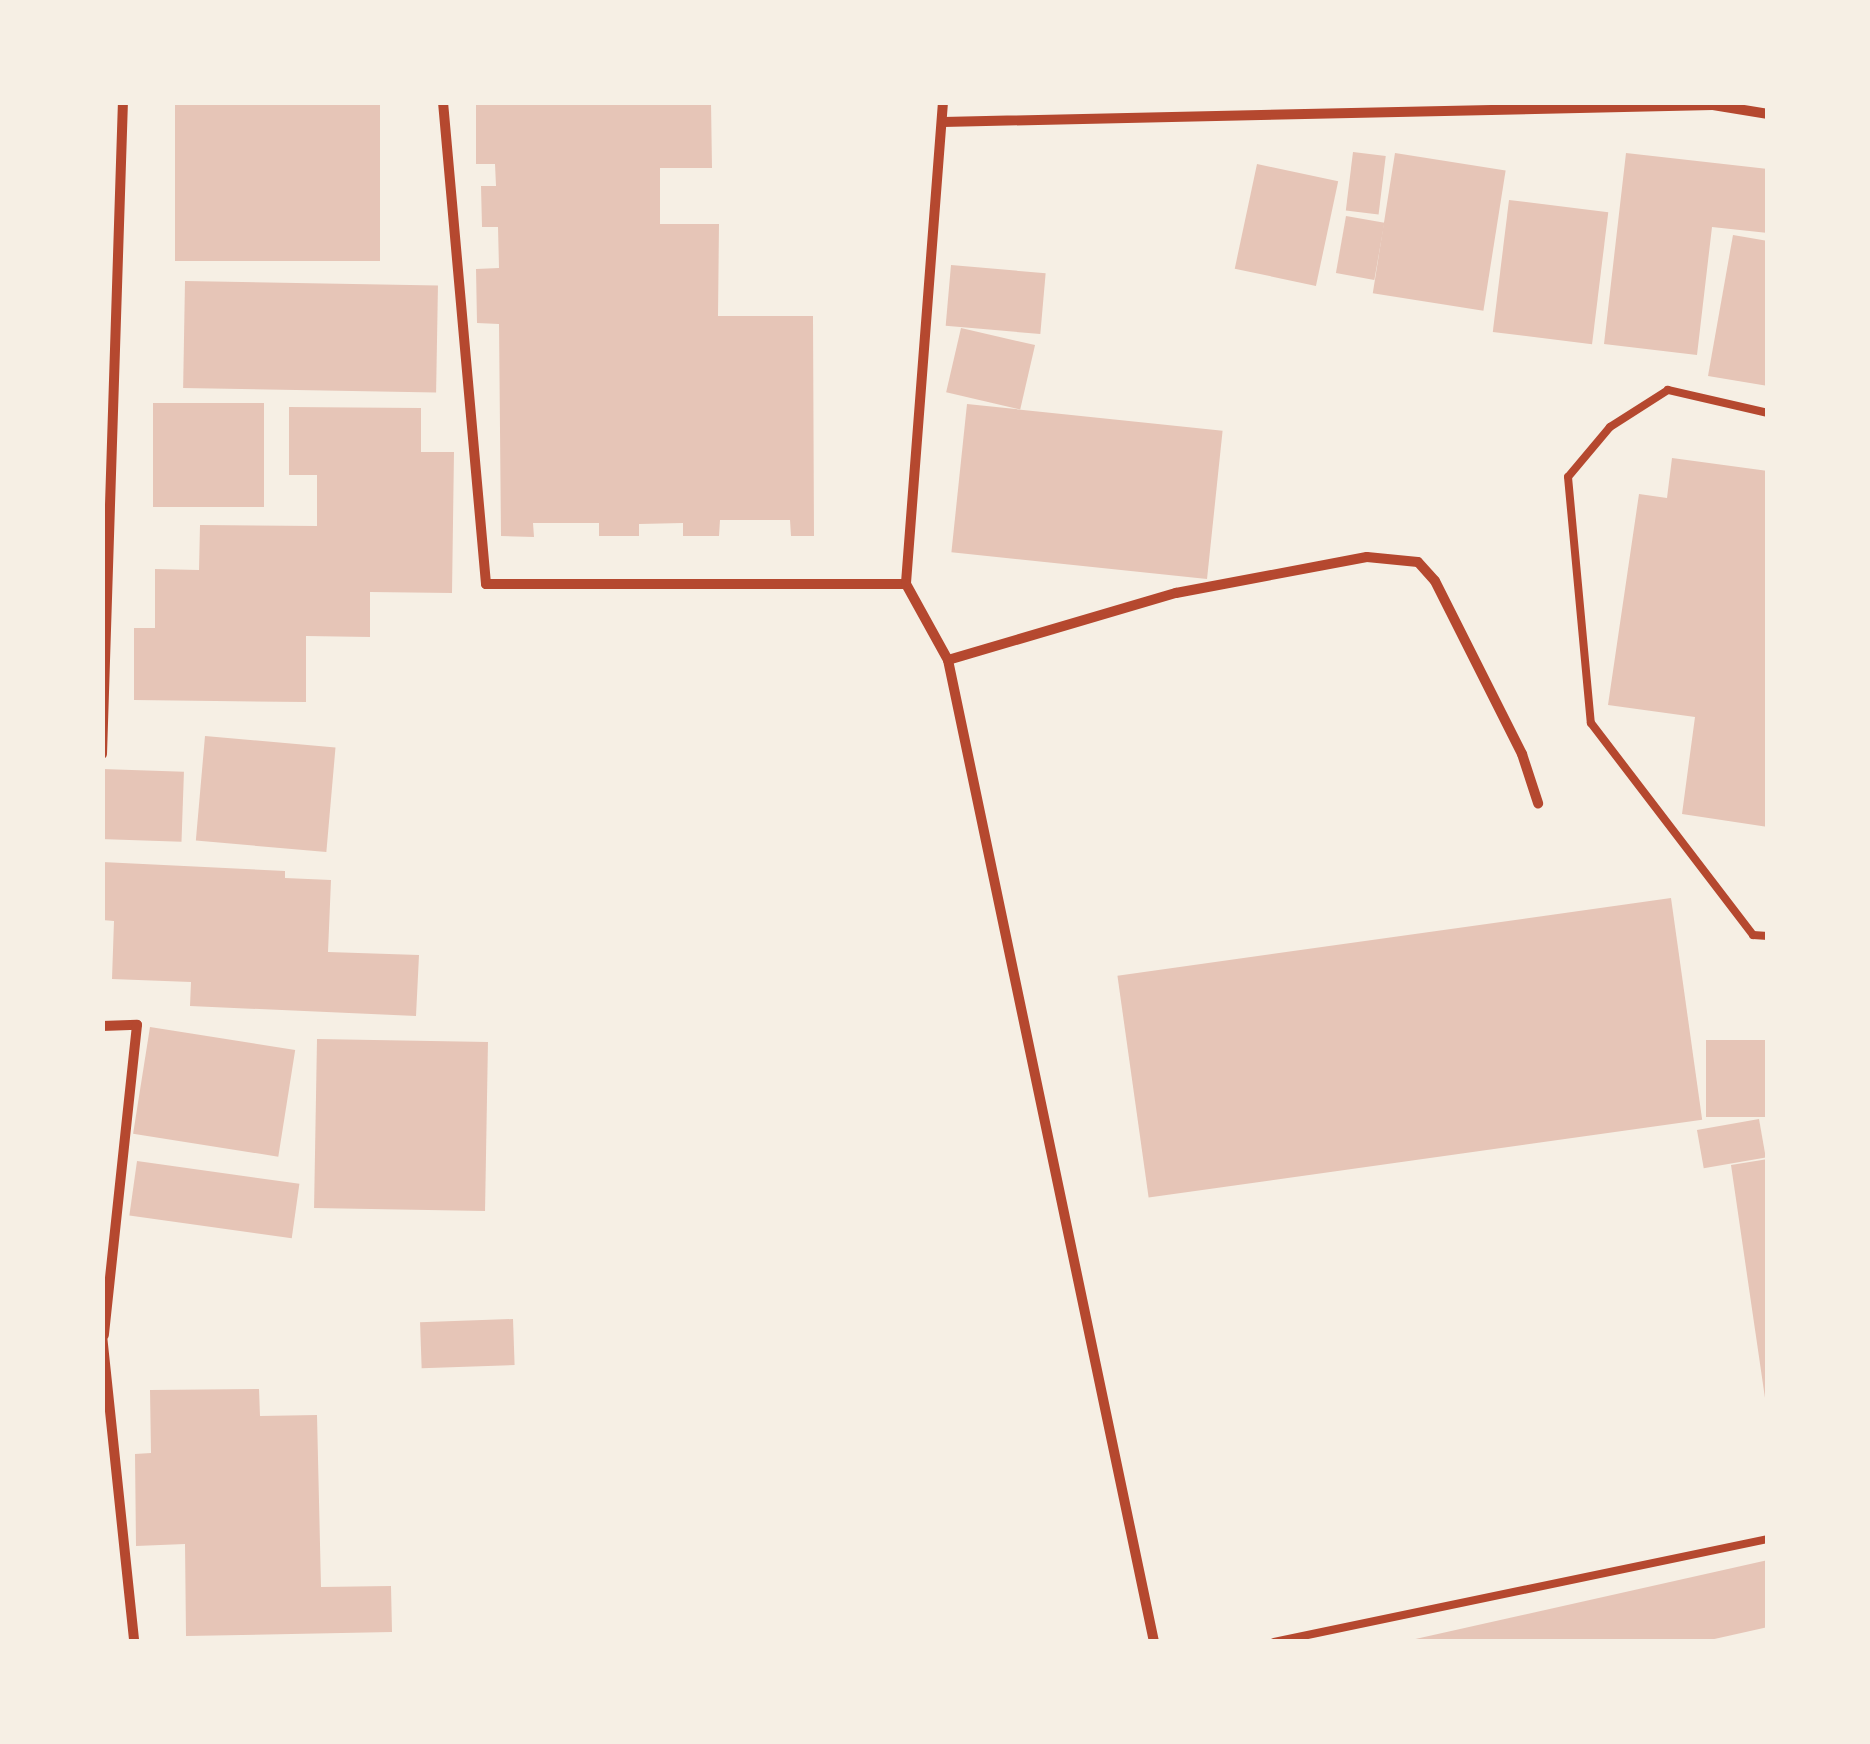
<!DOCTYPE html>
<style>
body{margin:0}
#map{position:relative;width:1870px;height:1744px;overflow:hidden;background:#f6efe4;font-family:Poppins,sans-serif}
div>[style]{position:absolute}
.building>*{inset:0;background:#e6c5b7;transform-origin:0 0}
.service>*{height:8px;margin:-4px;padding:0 4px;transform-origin:4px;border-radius:4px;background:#b5482f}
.minor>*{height:10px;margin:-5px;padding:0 5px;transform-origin:5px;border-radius:5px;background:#b5482f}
span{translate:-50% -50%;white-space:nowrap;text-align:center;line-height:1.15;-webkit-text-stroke:10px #f6efe4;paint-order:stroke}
.frame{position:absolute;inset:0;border:105px solid #f6efe4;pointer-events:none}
</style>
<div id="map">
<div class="building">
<div style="left:175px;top:102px;width:205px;height:159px"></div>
<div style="clip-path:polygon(476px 102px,711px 102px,712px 168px,660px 168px,660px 224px,719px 224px,718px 316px,813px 316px,814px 536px,791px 536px,790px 520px,720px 520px,719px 536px,683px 536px,683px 523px,639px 524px,639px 536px,599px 536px,599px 523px,533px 523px,534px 537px,501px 536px,499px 324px,477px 323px,476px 269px,499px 268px,498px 227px,482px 227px,481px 186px,496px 186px,495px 164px,476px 164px)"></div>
<div style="left:1353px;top:152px;width:33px;height:59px;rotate:7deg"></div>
<div style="left:1395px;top:153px;width:112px;height:142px;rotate:9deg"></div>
<div style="clip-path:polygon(1626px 153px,1768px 169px,1768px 233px,1712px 227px,1697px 355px,1604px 344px)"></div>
<div style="left:1257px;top:164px;width:83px;height:107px;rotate:12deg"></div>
<div style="left:1509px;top:200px;width:100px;height:133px;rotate:7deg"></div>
<div style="left:1346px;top:216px;width:39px;height:58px;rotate:10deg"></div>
<div style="clip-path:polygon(1733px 235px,1768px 241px,1768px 386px,1708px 376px)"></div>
<div style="left:951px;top:265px;width:95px;height:61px;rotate:5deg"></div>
<div style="left:185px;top:281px;width:253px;height:107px;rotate:1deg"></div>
<div style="left:961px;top:328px;width:76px;height:66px;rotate:13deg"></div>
<div style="left:153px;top:403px;width:111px;height:104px"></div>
<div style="left:967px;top:404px;width:257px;height:149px;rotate:6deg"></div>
<div style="clip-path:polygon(289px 407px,421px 408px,421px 452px,454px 452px,452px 593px,370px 592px,370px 637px,306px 636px,306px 702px,134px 700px,134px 628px,155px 628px,155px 569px,199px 570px,200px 525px,317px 526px,317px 475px,289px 475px)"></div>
<div style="clip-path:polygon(1672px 458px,1768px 471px,1768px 827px,1682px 814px,1695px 717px,1608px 705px,1639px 494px,1667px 498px)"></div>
<div style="left:205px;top:736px;width:131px;height:105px;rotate:5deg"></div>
<div style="left:102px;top:769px;width:82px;height:70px;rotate:2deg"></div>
<div style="clip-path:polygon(102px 862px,285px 871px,285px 878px,331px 880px,328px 952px,419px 955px,416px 1016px,190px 1006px,191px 982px,112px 979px,114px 921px,102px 920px)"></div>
<div style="left:1671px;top:898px;width:224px;height:559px;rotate:82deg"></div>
<div style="left:150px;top:1027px;width:147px;height:108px;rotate:9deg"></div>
<div style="left:317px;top:1039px;width:171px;height:169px;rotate:1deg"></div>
<div style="left:1706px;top:1040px;width:62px;height:77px"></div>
<div style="left:1759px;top:1119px;width:39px;height:63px;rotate:80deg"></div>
<div style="clip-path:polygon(1768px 1159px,1768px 1397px,1765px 1398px,1731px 1165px)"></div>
<div style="left:137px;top:1161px;width:164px;height:55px;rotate:8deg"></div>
<div style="left:513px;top:1319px;width:46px;height:93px;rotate:88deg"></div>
<div style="clip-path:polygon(259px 1389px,260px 1416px,317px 1415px,321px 1587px,391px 1586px,392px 1632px,186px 1636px,185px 1544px,136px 1546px,135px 1454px,151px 1453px,150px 1390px)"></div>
<div style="clip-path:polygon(1768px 1560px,1768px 1627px,1701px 1642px,1402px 1642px)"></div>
</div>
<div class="service">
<div style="left:1768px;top:413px;width:103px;rotate:-167deg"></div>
<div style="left:1668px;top:390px;width:69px;rotate:147.5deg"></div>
<div style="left:1610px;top:427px;width:65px;rotate:130deg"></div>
<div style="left:1568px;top:477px;width:247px;rotate:84.7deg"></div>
<div style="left:1591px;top:723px;width:267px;rotate:52.6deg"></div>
<div style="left:1753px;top:935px;width:15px;rotate:4deg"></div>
<div style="left:1274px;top:1642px;width:505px;rotate:-11.78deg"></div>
</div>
<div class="minor">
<div style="left:443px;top:102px;width:484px;rotate:84.9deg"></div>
<div style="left:486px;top:584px;width:420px"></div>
<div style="left:943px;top:102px;width:483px;rotate:94.4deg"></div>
<div style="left:906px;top:584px;width:87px;rotate:61.1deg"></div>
<div style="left:948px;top:660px;width:1003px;rotate:78.15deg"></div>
<div style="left:943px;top:122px;width:770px;rotate:-1.26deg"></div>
<div style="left:1713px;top:105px;width:56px;rotate:9.3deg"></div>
<div style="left:948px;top:660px;width:238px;rotate:-16.4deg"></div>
<div style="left:1176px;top:593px;width:194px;rotate:-10.7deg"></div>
<div style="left:1367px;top:557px;width:51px;rotate:5.6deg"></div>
<div style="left:1418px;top:562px;width:25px;rotate:48deg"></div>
<div style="left:1435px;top:581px;width:194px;rotate:63.3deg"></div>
<div style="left:1522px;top:754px;width:52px;rotate:71.9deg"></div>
<div style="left:102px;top:754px;width:652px;rotate:-88.16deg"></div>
<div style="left:102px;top:1026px;width:35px;rotate:-2deg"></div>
<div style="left:137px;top:1025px;width:312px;rotate:96.1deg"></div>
<div style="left:102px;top:1335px;width:309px;rotate:84deg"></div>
</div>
<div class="frame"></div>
</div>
